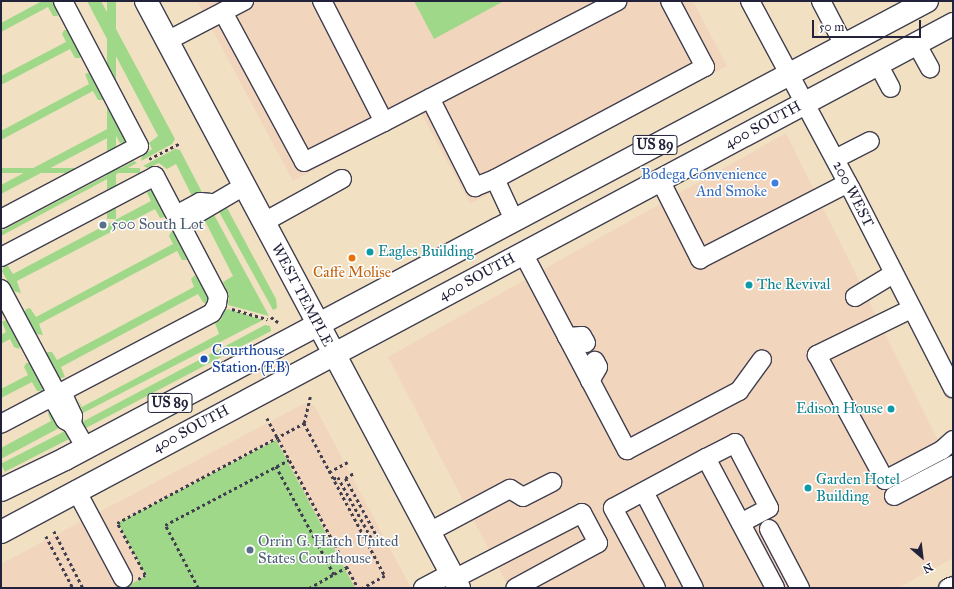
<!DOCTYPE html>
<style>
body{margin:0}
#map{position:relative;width:954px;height:589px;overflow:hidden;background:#f1e1c2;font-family:"IM FELL Great Primer",serif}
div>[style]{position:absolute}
.built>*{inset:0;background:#f1d5bd}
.green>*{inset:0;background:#a0d88a;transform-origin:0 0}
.path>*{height:2.5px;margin-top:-1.25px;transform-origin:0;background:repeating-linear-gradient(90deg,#413f4f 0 3px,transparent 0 6px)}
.roads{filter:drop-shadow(1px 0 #413f4f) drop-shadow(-1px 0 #413f4f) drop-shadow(0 1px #413f4f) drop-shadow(0 -1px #413f4f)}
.minor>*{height:18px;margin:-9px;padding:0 9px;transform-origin:9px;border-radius:9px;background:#fff}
.major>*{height:22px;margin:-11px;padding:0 11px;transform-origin:11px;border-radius:11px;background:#fff}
.dots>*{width:11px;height:11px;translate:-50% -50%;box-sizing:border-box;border:2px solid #fff;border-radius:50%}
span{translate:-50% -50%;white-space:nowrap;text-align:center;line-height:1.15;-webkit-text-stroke:3px #fff;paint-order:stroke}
.shield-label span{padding:1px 3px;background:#fff;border:1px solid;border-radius:3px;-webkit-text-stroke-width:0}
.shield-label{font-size:14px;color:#22223b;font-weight:700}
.street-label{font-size:15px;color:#22223b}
.shop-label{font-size:15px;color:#366cbe}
.right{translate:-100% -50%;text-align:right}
.service-label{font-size:15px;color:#4e5e75}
.left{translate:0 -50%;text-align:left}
.culture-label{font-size:15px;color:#0d838f}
.food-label{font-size:15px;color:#c56008}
.transit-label{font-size:15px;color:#164399}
.frame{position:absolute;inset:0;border:2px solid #22223b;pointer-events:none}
.north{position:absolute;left:902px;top:537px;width:40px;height:40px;-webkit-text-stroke:3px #fff;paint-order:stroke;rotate:152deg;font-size:11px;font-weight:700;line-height:16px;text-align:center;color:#22223b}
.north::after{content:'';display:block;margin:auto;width:14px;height:18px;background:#22223b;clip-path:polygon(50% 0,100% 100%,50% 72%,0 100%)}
.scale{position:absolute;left:812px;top:20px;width:109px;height:18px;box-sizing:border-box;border:2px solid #22223b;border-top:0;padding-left:5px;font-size:12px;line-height:14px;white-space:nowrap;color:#22223b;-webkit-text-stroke:3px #fff;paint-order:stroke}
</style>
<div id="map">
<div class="built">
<div style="clip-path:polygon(197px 1px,693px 1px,727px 66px,470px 204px,421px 113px,293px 181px)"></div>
<div style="clip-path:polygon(786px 133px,953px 471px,953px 558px,898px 588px,509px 588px,388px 357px)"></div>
<div style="clip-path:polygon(305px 403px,314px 405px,411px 588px,1px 588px,1px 564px)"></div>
</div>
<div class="green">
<div style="clip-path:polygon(42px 1px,54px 1px,58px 16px,53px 16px,48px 7px,1px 32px,1px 23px)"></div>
<div style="clip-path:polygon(87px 1px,101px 1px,175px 139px,172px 144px,141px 161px,142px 156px,152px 149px,149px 143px,158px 136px)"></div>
<div style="left:107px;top:1px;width:9px;height:218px"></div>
<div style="clip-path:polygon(414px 1px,504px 1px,434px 39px)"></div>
<div style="clip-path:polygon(64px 30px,68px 30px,81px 53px,80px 58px,75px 58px,70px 49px,1px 85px,1px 76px,66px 42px,62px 34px)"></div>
<div style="clip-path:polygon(91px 72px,103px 100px,98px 100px,93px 91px,1px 140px,1px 131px,89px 84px,85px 74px)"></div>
<div style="clip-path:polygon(109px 115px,114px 115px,126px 143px,120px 143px,115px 134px,1px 194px,1px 185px,111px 127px,107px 118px)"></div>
<div style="clip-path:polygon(175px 149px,180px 150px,204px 196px,182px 204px,192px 196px,176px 164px,167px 169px,159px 163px,148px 168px,143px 166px)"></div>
<div style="clip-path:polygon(134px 161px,137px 163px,1px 236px,1px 231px)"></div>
<div style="left:140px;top:168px;width:5px;height:157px;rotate:90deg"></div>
<div style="clip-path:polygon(149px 190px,153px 190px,165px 217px,160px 218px,155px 209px,17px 281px,21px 293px,13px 291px,2px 271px,4px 266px,8px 266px,13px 274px,151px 201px,147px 193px)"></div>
<div style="clip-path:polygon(226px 206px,276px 299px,277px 308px,273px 310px,218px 210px)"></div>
<div style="clip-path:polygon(212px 211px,269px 316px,228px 305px,229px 295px,223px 282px,233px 276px,205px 221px,194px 225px)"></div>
<div style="clip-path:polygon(171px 232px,175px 232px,187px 260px,182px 260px,177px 251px,39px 324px,43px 335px,35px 334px,24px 314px,26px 309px,30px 308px,36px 317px,173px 244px,169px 236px)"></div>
<div style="clip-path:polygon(195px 275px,209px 298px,207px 304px,203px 302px,198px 294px,61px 367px,65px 377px,58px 379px,46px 356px,47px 352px,52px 352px,57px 360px,194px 287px,191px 279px)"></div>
<div style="clip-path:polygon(228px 309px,263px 320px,83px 413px,78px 399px,82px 407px,219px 334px,215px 323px,221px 320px,223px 312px)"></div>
<div style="clip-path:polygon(6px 320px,21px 343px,19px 349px,14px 347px,10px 339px,1px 344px,1px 335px,6px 332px,2px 322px)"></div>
<div style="clip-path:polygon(265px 325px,270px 326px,271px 331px,86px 428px,82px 422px)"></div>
<div style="clip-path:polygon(26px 363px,30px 363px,43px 386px,42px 391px,37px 391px,32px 382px,1px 398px,1px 389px,28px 375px,24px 367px)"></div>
<div style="clip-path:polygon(50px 410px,63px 426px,1px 459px,1px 448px,51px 421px,48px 414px)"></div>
<div style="left:65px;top:431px;width:9px;height:72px;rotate:63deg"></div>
<div style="clip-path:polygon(276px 440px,355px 588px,124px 588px,146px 576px,118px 523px)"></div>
</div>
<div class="path">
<div style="left:149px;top:159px;width:34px;rotate:-27deg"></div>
<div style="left:232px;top:309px;width:37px;rotate:16deg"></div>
<div style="left:271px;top:317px;width:9px;rotate:36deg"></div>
<div style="left:267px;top:418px;width:193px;rotate:61.8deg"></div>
<div style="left:304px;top:423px;width:27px;rotate:-77deg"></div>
<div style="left:276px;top:466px;width:123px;rotate:61.8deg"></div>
<div style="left:334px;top:574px;width:15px;rotate:-28deg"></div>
<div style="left:329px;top:472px;width:21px;rotate:-28deg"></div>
<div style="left:333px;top:479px;width:5px;rotate:-22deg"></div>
<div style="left:338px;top:477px;width:73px;rotate:61.3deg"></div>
<div style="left:373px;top:541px;width:5px;rotate:-22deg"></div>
<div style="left:378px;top:539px;width:69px;rotate:-118.4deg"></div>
<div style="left:345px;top:478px;width:10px;rotate:-29deg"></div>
<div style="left:54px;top:531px;width:64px;rotate:63deg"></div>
<div style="left:46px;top:536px;width:59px;rotate:62.6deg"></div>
<div style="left:138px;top:579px;width:8px;rotate:-30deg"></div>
<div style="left:145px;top:575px;width:59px;rotate:-118.3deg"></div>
<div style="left:117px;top:523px;width:212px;rotate:-28.1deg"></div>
<div style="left:304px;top:423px;width:173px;rotate:62.1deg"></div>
<div style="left:385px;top:576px;width:25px;rotate:151deg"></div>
<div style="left:198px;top:588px;width:71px;rotate:-117.6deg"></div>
<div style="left:165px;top:525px;width:140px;rotate:-27.7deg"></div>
<div style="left:309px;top:588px;width:29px;rotate:-29deg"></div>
</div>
<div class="roads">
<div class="minor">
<div style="left:750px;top:1px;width:213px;rotate:61.8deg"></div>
<div style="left:851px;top:189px;width:224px;rotate:62.9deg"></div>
<div style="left:821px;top:1px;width:50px;rotate:62.4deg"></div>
<div style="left:223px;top:12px;width:170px;rotate:61.6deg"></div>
<div style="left:304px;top:162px;width:89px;rotate:-26.6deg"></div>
<div style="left:384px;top:122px;width:136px;rotate:-117.1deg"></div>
<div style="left:167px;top:41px;width:87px;rotate:-27.5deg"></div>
<div style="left:916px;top:43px;width:29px;rotate:61deg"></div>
<div style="left:878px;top:64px;width:27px;rotate:62deg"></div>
<div style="left:430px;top:98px;width:100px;rotate:63.2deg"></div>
<div style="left:475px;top:187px;width:22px;rotate:-22deg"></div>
<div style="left:495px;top:179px;width:238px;rotate:-28.1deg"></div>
<div style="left:705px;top:67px;width:75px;rotate:-117.9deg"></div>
<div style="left:384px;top:122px;width:263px;rotate:-27.4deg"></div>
<div style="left:835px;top:159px;width:39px;rotate:-27deg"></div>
<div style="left:495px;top:179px;width:45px;rotate:65.1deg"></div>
<div style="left:660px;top:180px;width:89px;rotate:63.1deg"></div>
<div style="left:700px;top:259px;width:166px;rotate:-27.2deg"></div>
<div style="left:211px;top:203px;width:11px;rotate:-175deg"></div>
<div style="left:200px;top:202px;width:18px;rotate:151deg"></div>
<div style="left:184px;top:211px;width:10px;rotate:127deg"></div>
<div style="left:178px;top:219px;width:10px"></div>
<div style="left:188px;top:219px;width:65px;rotate:-30.5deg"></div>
<div style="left:1px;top:219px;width:156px;rotate:-27.9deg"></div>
<div style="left:139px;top:146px;width:164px;rotate:-117.7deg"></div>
<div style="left:264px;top:222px;width:89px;rotate:-28.9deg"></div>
<div style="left:523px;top:253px;width:223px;rotate:62.2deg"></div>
<div style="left:627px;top:450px;width:127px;rotate:-27.8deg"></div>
<div style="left:739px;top:391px;width:39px;rotate:-54deg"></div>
<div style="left:1px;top:257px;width:174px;rotate:-27.7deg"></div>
<div style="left:155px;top:176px;width:136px;rotate:62.3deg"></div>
<div style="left:218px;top:296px;width:8px;rotate:97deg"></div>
<div style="left:217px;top:304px;width:10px;rotate:119deg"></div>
<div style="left:212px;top:313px;width:238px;rotate:152.3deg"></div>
<div style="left:1px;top:289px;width:119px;rotate:61.9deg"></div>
<div style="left:855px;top:297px;width:44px;rotate:-31.2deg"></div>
<div style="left:911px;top:309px;width:105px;rotate:153.9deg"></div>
<div style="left:817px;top:355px;width:142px;rotate:61.5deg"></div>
<div style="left:885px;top:480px;width:64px;rotate:-27.8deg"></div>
<div style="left:942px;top:450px;width:15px;rotate:-42deg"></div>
<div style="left:567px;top:337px;width:15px;rotate:-4deg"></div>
<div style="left:582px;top:336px;width:8px;rotate:60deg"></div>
<div style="left:590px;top:381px;width:16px;rotate:-60deg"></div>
<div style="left:598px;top:367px;width:7px;rotate:-117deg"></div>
<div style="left:72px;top:424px;width:8px;rotate:-83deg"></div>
<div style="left:73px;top:416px;width:19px;rotate:-115deg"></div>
<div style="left:65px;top:399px;width:9px;rotate:-148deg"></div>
<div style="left:57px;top:394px;width:10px;rotate:96deg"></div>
<div style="left:56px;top:404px;width:18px;rotate:61deg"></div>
<div style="left:65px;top:420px;width:8px;rotate:30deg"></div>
<div style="left:72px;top:424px;width:28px;rotate:60deg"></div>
<div style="left:706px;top:458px;width:33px;rotate:-27deg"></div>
<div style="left:735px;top:443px;width:73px;rotate:62.4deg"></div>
<div style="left:769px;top:508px;width:32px;rotate:152deg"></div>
<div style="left:76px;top:490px;width:100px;rotate:61.9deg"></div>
<div style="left:644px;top:492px;width:108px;rotate:62.5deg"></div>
<div style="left:894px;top:496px;width:67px;rotate:-27.7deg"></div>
<div style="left:769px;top:529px;width:67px;rotate:62.3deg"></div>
<div style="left:429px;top:532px;width:92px;rotate:-28deg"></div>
<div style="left:510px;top:489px;width:15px;rotate:32deg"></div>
<div style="left:523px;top:497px;width:33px;rotate:-27deg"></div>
<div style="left:454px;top:579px;width:144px;rotate:-27.3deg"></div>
<div style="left:582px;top:513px;width:34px;rotate:62deg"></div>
<div style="left:598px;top:543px;width:94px;rotate:151.5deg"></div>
<div style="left:423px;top:588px;width:32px;rotate:-28deg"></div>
<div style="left:656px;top:588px;width:91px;rotate:-118.3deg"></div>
<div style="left:613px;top:508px;width:106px;rotate:-28.3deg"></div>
<div style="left:706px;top:458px;width:147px;rotate:62deg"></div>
<div style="left:948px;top:588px;width:5px;rotate:-22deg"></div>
</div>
<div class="major">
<div style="left:146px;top:1px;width:665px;rotate:61.93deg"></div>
<div style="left:1px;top:490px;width:71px;rotate:-25.8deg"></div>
<div style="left:65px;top:459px;width:976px;rotate:-27.98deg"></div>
<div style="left:1px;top:532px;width:1079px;rotate:-28.08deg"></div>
</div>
</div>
<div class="dots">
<div style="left:775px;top:183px;background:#3f7fe0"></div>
<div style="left:103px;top:225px;background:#5c6f8a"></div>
<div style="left:370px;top:252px;background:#0f9aa8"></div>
<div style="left:352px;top:258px;background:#e8710a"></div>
<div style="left:749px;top:285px;background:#0f9aa8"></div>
<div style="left:204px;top:359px;background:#1a4fb4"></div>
<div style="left:891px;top:409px;background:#0f9aa8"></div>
<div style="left:808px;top:488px;background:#0f9aa8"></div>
<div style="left:250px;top:550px;background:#5c6f8a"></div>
</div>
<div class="shield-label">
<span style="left:655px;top:145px">US 89</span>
<span style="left:170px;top:403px">US 89</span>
</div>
<div class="street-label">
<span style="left:763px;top:125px;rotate:-28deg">400 SOUTH</span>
<span style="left:853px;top:194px;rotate:63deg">200 WEST</span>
<span style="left:477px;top:277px;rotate:-28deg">400 SOUTH</span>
<span style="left:302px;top:295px;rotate:62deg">WEST TEMPLE</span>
<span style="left:191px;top:429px;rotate:-28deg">400 SOUTH</span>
</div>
<div class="shop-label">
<span class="right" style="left:767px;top:183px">Bodega Convenience<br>And Smoke</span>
</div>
<div class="service-label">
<span class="left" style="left:111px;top:225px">500 South Lot</span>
<span class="left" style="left:258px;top:550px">Orrin G. Hatch United<br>States Courthouse</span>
</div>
<div class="culture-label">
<span class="left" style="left:378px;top:252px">Eagles Building</span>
<span class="left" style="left:757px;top:285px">The Revival</span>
<span class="right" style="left:883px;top:409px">Edison House</span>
<span class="left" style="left:816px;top:488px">Garden Hotel<br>Building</span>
</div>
<div class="food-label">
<span style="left:352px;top:273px">Caffe Molise</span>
</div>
<div class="transit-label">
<span class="left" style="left:212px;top:359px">Courthouse<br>Station (EB)</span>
</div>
<div class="frame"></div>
<div class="north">N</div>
<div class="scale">50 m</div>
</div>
